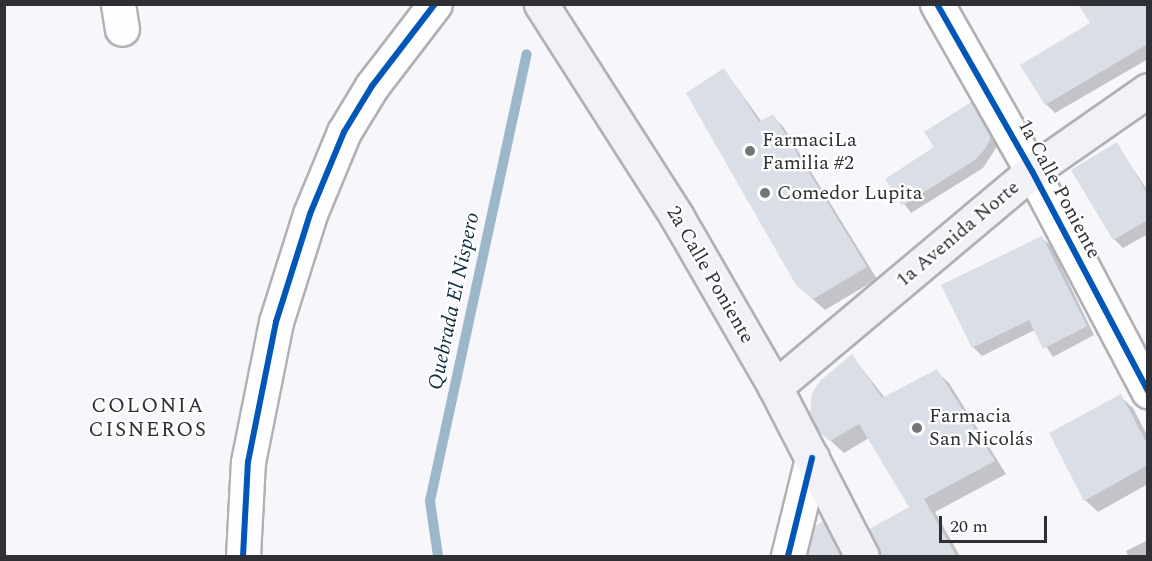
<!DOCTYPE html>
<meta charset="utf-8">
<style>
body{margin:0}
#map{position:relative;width:1152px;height:561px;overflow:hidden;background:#f6f6fb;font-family:Spectral,serif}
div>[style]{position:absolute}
.shadow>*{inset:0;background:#0003}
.stream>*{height:10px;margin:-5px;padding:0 5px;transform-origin:5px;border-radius:5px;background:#9cb7c9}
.building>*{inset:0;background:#dadee6}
.roads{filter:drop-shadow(2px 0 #b0b0b5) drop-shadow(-2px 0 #b0b0b5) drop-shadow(0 2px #b0b0b5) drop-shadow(0 -2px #b0b0b5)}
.minor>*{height:33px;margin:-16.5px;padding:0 16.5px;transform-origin:16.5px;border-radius:16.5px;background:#fefefe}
.major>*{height:33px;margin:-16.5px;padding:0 16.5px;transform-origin:16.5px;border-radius:16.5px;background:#f2f1f7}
.cycleway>*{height:6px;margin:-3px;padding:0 3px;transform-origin:3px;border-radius:3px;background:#0057b8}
.dots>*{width:16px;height:16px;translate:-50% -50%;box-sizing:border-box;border:3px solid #fff;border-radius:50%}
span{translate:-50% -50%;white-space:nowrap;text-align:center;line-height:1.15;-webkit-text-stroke:4.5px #fff;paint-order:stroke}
.poi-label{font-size:20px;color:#2e3035}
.left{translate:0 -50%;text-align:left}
.street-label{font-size:20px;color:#2e3035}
.water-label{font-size:21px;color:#0d2e40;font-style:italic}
.neighbourhood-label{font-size:21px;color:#2e3035;letter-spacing:1.5px}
.frame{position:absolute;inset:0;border:6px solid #2e3035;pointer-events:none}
.scale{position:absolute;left:939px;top:516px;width:108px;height:27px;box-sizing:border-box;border:3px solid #2e3035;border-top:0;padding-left:8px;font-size:18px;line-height:21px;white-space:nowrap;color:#2e3035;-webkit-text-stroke:4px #fff;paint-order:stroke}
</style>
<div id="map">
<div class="shadow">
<div style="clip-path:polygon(1148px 4px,1148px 59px,1055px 113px,1046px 104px,1092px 24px)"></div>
<div style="clip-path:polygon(724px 70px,762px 122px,773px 116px,784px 128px,877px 279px,825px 310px,797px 285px)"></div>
<div style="clip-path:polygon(971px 104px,998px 145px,983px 168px,911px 213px,887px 180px,936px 148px)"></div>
<div style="clip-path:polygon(1116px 144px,1148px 191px,1148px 234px,1123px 248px,1114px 239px)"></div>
<div style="clip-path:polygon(1042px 238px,1051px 246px,1094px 335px,1053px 357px,1035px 330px,982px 356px,973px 347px)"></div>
<div style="clip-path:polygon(852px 356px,885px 398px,936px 371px,949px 383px,1006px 474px,935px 512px,960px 556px,882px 556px,871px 529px,912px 508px,869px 438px,844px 453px,820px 431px)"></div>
<div style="clip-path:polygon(1120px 396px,1133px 408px,1148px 437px,1148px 484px,1098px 512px,1085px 500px)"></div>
<div style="clip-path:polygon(823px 523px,834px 535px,847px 556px,809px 556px,816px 528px)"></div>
<div style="clip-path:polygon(1148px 540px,1148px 556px,1128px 556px,1126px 551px)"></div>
</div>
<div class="stream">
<div style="left:438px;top:556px;width:56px;rotate:-98.3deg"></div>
<div style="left:430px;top:501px;width:457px;rotate:-77.8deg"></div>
</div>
<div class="building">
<div style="clip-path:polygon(1078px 4px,1148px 4px,1148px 44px,1045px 105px,1020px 65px,1090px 23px)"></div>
<div style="clip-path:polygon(724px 68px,759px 122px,773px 114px,867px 267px,813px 299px,796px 285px,686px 93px)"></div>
<div style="clip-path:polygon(971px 102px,991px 137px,985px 149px,975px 160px,902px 206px,885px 179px,934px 147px,924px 132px)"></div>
<div style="clip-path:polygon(1117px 142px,1148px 195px,1148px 220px,1113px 240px,1071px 170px)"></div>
<div style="clip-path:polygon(1042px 236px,1087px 326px,1043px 349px,1029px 320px,972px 348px,941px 285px)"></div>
<div style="clip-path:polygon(852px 354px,882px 398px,937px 369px,995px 461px,909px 507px,859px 424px,830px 441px,819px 432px,810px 414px,812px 393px,820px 381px)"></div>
<div style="clip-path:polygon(1121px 394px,1148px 446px,1148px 465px,1084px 501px,1049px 433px)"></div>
<div style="clip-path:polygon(924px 499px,956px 556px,881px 556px,869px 529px)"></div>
<div style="clip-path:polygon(823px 521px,841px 556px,807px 556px,814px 527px)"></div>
</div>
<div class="roads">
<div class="minor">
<div style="left:118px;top:4px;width:25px;rotate:81deg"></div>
<div style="left:937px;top:4px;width:192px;rotate:60.4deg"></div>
<div style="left:1032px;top:171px;width:249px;rotate:62.2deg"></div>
<div style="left:243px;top:556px;width:94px;rotate:-87deg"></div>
<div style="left:248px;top:462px;width:143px;rotate:-78.7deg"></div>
<div style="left:276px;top:322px;width:113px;rotate:-72.5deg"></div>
<div style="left:310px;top:214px;width:89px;rotate:-67.5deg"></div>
<div style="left:344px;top:132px;width:54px;rotate:-58.7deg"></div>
<div style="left:372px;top:86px;width:103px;rotate:-52.5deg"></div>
<div style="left:788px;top:556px;width:101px;rotate:-76.2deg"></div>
</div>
<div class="major">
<div style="left:541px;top:4px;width:253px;rotate:57.4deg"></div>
<div style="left:677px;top:217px;width:196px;rotate:60deg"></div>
<div style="left:775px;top:387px;width:190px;rotate:62.8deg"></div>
<div style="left:775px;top:387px;width:336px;rotate:-40deg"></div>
<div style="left:1032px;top:171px;width:141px;rotate:-34.9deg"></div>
</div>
</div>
<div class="cycleway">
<div style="left:937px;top:4px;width:192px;rotate:60.4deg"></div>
<div style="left:1032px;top:171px;width:249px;rotate:62.2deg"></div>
<div style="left:243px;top:556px;width:94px;rotate:-87deg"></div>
<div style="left:248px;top:462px;width:143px;rotate:-78.7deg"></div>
<div style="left:276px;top:322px;width:113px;rotate:-72.5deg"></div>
<div style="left:310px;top:214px;width:89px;rotate:-67.5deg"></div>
<div style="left:344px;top:132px;width:54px;rotate:-58.7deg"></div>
<div style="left:372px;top:86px;width:103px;rotate:-52.5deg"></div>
<div style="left:788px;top:556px;width:101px;rotate:-76.2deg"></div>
</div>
<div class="dots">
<div style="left:750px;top:151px;background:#74757a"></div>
<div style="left:765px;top:193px;background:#74757a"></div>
<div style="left:917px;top:428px;background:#74757a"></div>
</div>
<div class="poi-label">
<span class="left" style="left:762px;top:152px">FarmaciLa<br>Familia #2</span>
<span class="left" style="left:777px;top:193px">Comedor Lupita</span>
<span class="left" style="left:929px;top:428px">Farmacia<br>San Nicolás</span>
</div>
<div class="street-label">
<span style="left:1059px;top:189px;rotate:62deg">1a Calle Poniente</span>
<span style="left:958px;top:234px;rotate:-40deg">1a Avenida Norte</span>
<span style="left:710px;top:275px;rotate:60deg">2a Calle Poniente</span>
</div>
<div class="water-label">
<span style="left:454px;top:301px;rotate:-78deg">Quebrada El Nispero</span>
</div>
<div class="neighbourhood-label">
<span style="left:148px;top:418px">COLONIA<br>CISNEROS</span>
</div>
<div class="frame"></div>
<div class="scale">20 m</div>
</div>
